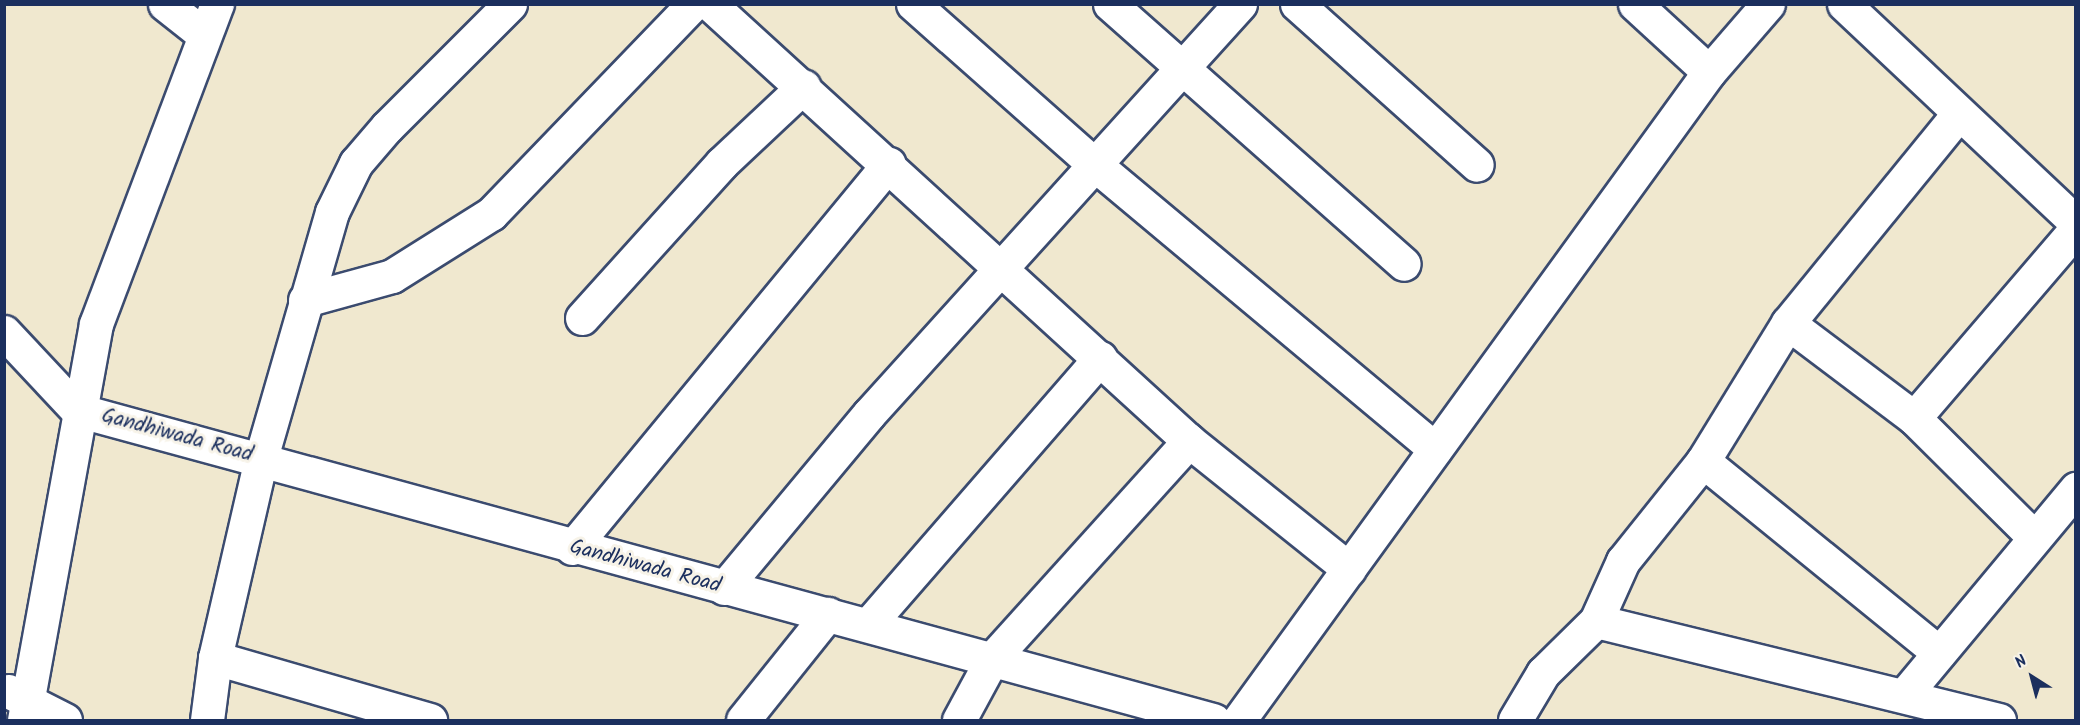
<!DOCTYPE html>
<style>
body{margin:0}
#map{position:relative;width:2080px;height:725px;overflow:hidden;background:#f0e8cf;font-family:Kalam,sans-serif}
div>[style]{position:absolute}
.roads{filter:drop-shadow(2px 0 #3b4b6f) drop-shadow(-2px 0 #3b4b6f) drop-shadow(0 2px #3b4b6f) drop-shadow(0 -2px #3b4b6f)}
.minor>*{height:33px;margin:-16.5px;padding:0 16.5px;transform-origin:16.5px;border-radius:16.5px;background:#fff}
span{translate:-50% -50%;white-space:nowrap;text-align:center;line-height:1.15;-webkit-text-stroke:6px #f7f3e8;paint-order:stroke}
.street-label{font-size:21px;color:#1b2f5e}
.frame{position:absolute;inset:0;border:6px solid #1b2f5e;pointer-events:none}
.north{position:absolute;left:2002px;top:647px;width:60px;height:60px;-webkit-text-stroke:4px #f7f3e8;paint-order:stroke;rotate:324deg;font-size:16px;font-weight:700;line-height:24px;text-align:center;color:#1b2f5e}
.north::after{content:'';display:block;margin:auto;width:21px;height:27px;background:#1b2f5e;clip-path:polygon(50% 0,100% 100%,50% 72%,0 100%)}
</style>
<div id="map">
<div class="roads">
<div class="minor">
<div style="left:165px;top:4px;width:48px;rotate:38.3deg"></div>
<div style="left:710px;top:4px;width:648px;rotate:42.37deg"></div>
<div style="left:1189px;top:441px;width:205px;rotate:38.7deg"></div>
<div style="left:913px;top:4px;width:240px;rotate:41.5deg"></div>
<div style="left:1093px;top:163px;width:446px;rotate:39.9deg"></div>
<div style="left:1110px;top:4px;width:392px;rotate:41.5deg"></div>
<div style="left:1297px;top:4px;width:241px;rotate:41.8deg"></div>
<div style="left:1635px;top:4px;width:100px;rotate:42.6deg"></div>
<div style="left:1844px;top:4px;width:319px;rotate:43.3deg"></div>
<div style="left:305px;top:300px;width:90px;rotate:-15.4deg"></div>
<div style="left:392px;top:276px;width:117px;rotate:-32.1deg"></div>
<div style="left:491px;top:214px;width:291px;rotate:-46.1deg"></div>
<div style="left:582px;top:318px;width:209px;rotate:-47.9deg"></div>
<div style="left:722px;top:163px;width:112px;rotate:-43.2deg"></div>
<div style="left:1788px;top:323px;width:158px;rotate:37deg"></div>
<div style="left:1914px;top:418px;width:168px;rotate:44.8deg"></div>
<div style="left:4px;top:332px;width:107px;rotate:46.9deg"></div>
<div style="left:77px;top:410px;width:1178px;rotate:15.26deg"></div>
<div style="left:1914px;top:418px;width:249px;rotate:-49.4deg"></div>
<div style="left:1703px;top:461px;width:304px;rotate:39.1deg"></div>
<div style="left:572px;top:548px;width:498px;rotate:-50.5deg"></div>
<div style="left:724px;top:588px;width:226px;rotate:-50.2deg"></div>
<div style="left:869px;top:414px;width:553px;rotate:-47.86deg"></div>
<div style="left:1596px;top:621px;width:415px;rotate:13.8deg"></div>
<div style="left:868px;top:625px;width:354px;rotate:-49deg"></div>
<div style="left:215px;top:658px;width:224px;rotate:16.1deg"></div>
<div style="left:8px;top:691px;width:64px;rotate:27deg"></div>
<div style="left:1906px;top:693px;width:266px;rotate:-50.2deg"></div>
<div style="left:24px;top:720px;width:402px;rotate:-79.7deg"></div>
<div style="left:96px;top:324px;width:342px;rotate:-69.3deg"></div>
<div style="left:207px;top:720px;width:63px;rotate:-82.6deg"></div>
<div style="left:215px;top:658px;width:205px;rotate:-77deg"></div>
<div style="left:261px;top:458px;width:256px;rotate:-73.9deg"></div>
<div style="left:332px;top:212px;width:55px;rotate:-63.9deg"></div>
<div style="left:356px;top:163px;width:48px;rotate:-49.3deg"></div>
<div style="left:387px;top:127px;width:174px;rotate:-45deg"></div>
<div style="left:743px;top:720px;width:136px;rotate:-51.3deg"></div>
<div style="left:959px;top:720px;width:69px;rotate:-61.6deg"></div>
<div style="left:992px;top:659px;width:294px;rotate:-47.9deg"></div>
<div style="left:1239px;top:720px;width:801px;rotate:-54.05deg"></div>
<div style="left:1709px;top:72px;width:90px;rotate:-49.1deg"></div>
<div style="left:1515px;top:720px;width:55px;rotate:-59.2deg"></div>
<div style="left:1543px;top:673px;width:74px;rotate:-44.5deg"></div>
<div style="left:1596px;top:621px;width:66px;rotate:-65.8deg"></div>
<div style="left:1623px;top:561px;width:128px;rotate:-51.3deg"></div>
<div style="left:1703px;top:461px;width:162px;rotate:-58.4deg"></div>
<div style="left:1788px;top:323px;width:267px;rotate:-50.8deg"></div>
</div>
</div>
<div class="street-label">
<span style="left:177px;top:436px;rotate:15deg">Gandhiwada Road</span>
<span style="left:645px;top:567px;rotate:15deg">Gandhiwada Road</span>
</div>
<div class="frame"></div>
<div class="north">N</div>
</div>
